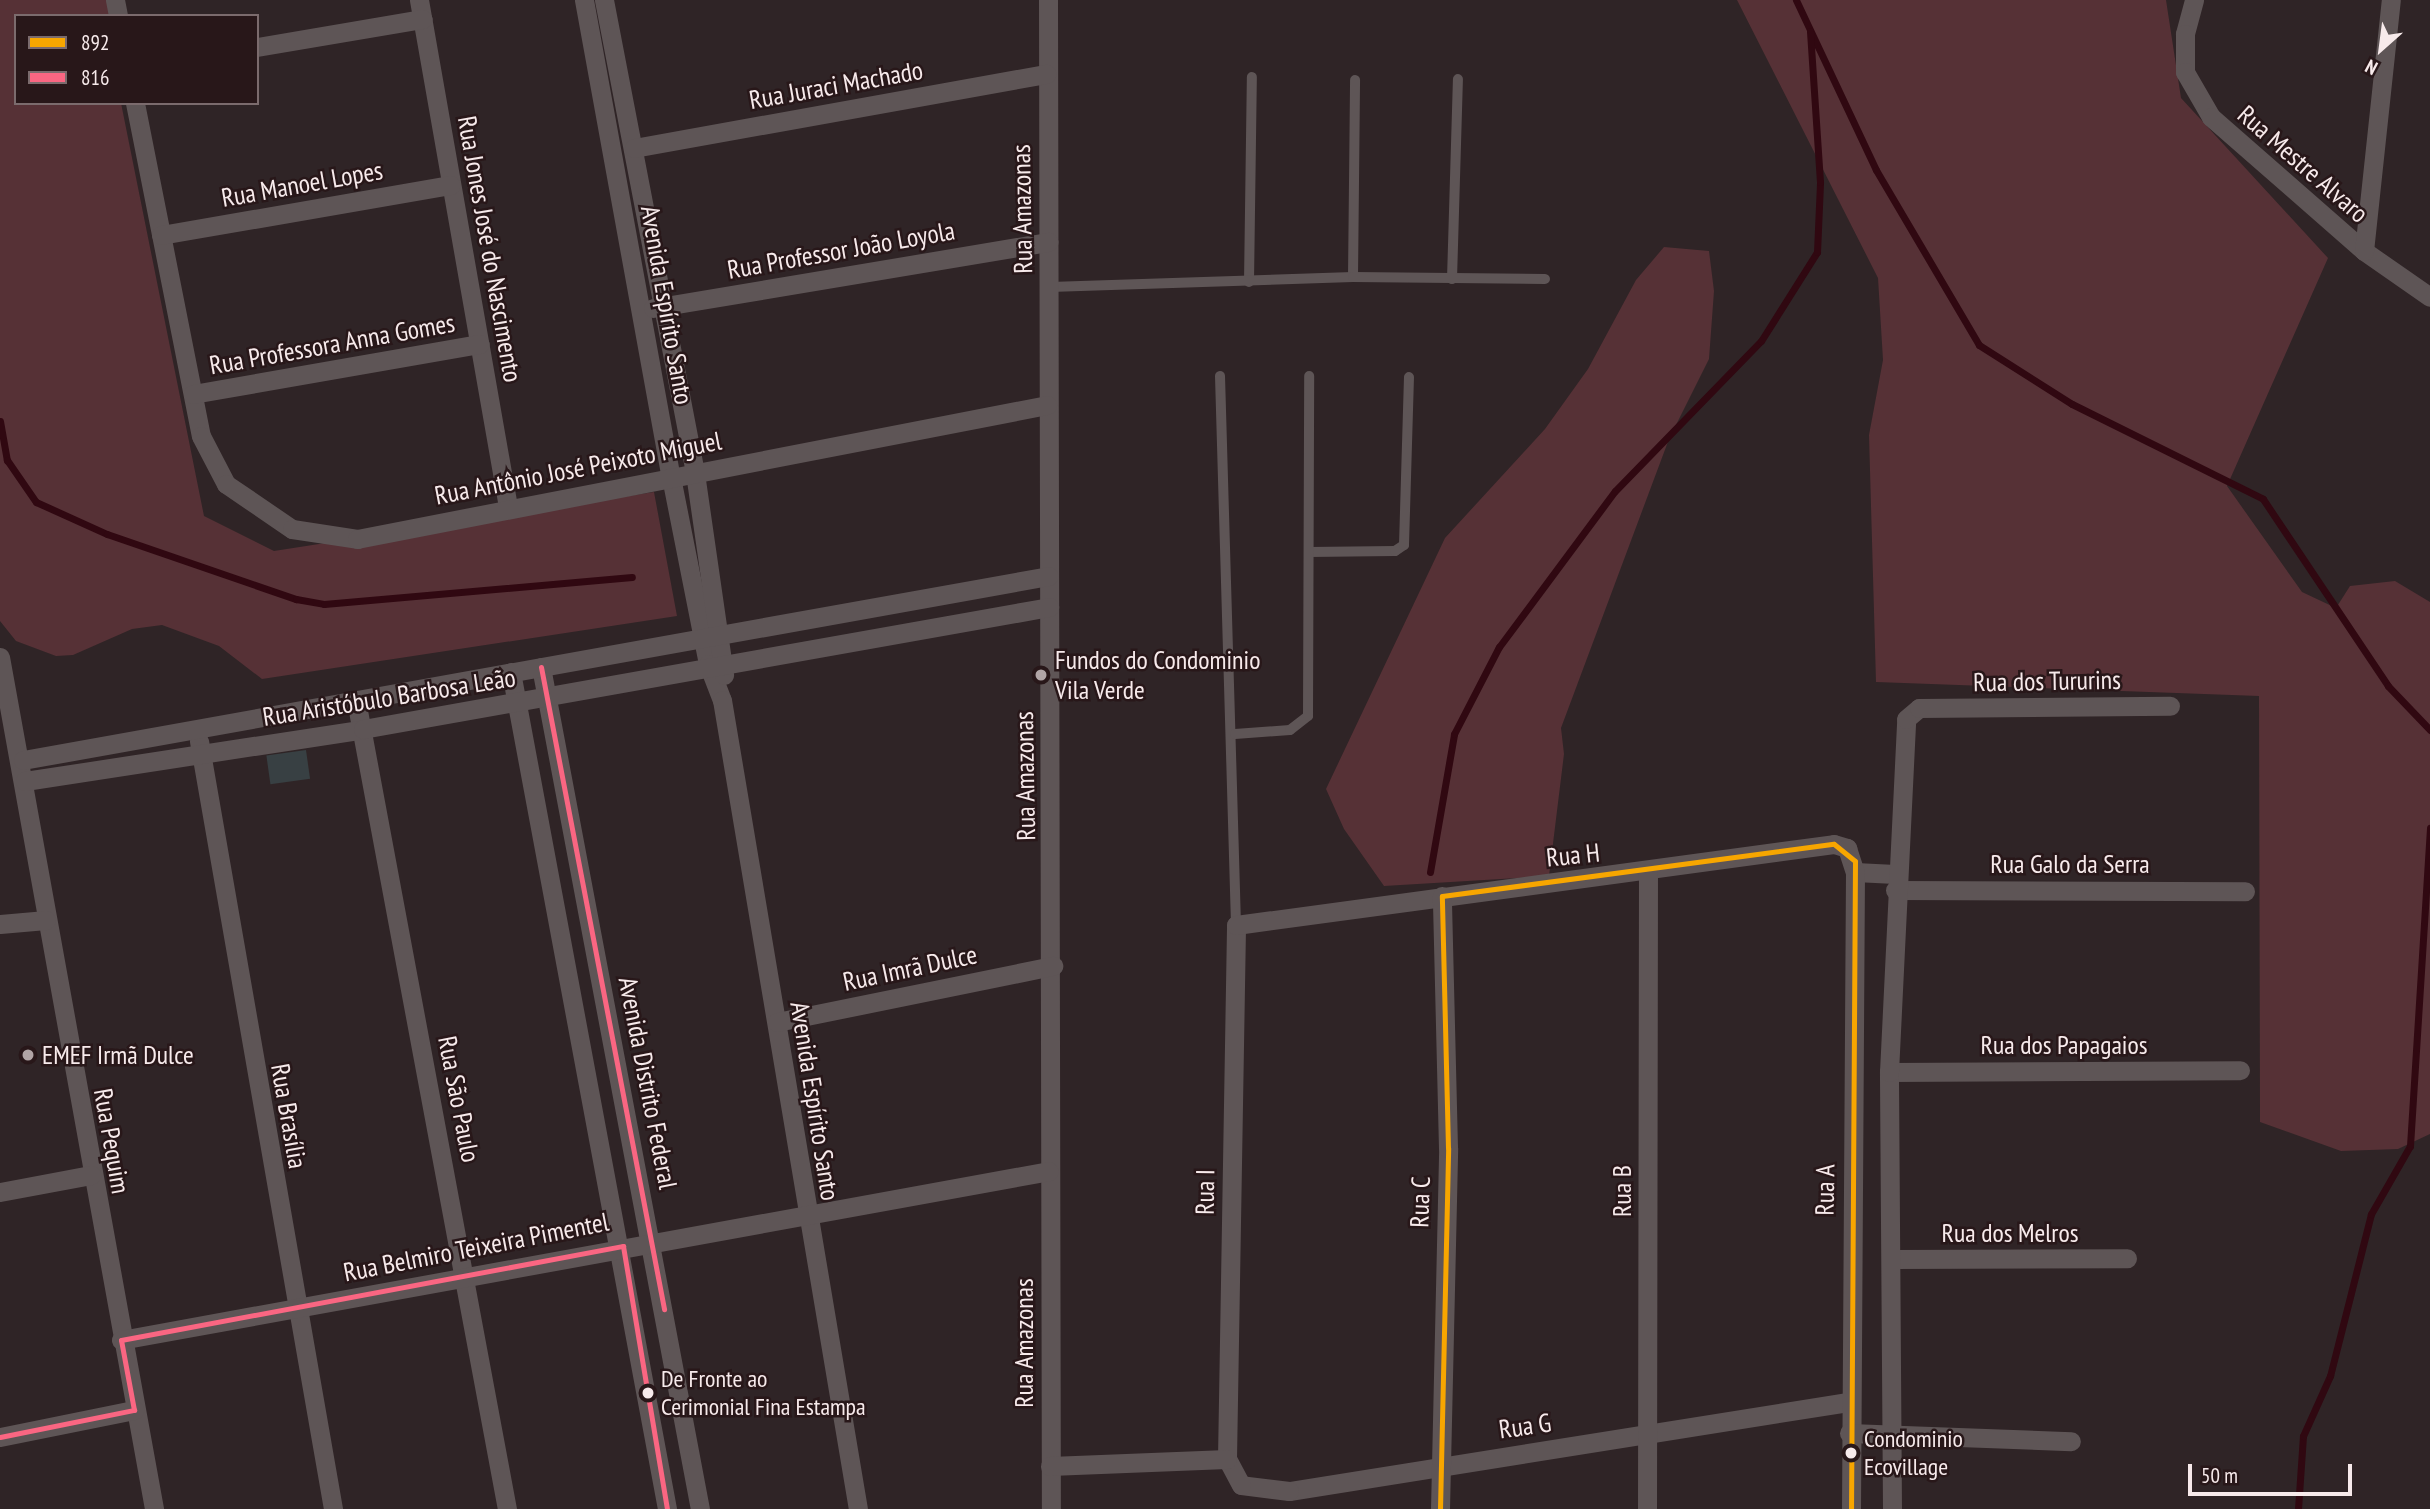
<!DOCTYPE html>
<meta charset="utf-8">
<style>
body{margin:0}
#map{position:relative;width:2430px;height:1509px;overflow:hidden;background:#2f2426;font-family:"PT Sans Narrow",sans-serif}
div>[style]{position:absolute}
.green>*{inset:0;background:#563136}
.stream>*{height:7px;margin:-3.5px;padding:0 3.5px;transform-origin:3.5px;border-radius:3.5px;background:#300811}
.building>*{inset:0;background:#384043;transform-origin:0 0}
.service>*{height:10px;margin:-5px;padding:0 5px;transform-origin:5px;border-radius:5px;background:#5e5556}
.minor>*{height:19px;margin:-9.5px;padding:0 9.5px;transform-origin:9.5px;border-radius:9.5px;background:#5e5556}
.bus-1>*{height:5px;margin:-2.5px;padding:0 2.5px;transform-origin:2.5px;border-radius:2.5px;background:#f7a600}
.bus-2>*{height:5px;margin:-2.5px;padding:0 2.5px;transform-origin:2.5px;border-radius:2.5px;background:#fa6682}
.dots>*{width:19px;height:19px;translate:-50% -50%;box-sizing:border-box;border:4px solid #281719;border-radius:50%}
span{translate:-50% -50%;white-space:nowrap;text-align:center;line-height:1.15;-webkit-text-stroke:5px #281719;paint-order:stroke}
.bus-label{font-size:24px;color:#f7eaeb}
.left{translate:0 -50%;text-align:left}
.street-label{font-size:26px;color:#f7eaeb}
.poi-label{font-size:26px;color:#f7eaeb}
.legend{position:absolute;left:14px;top:14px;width:245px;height:91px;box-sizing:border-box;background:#281719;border:2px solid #7b6b6d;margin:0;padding:9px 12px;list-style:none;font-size:21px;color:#f7eaeb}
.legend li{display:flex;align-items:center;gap:14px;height:35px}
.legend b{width:35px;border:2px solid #7b6b6d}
.north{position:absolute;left:2346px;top:14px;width:70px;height:70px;-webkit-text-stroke:5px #281719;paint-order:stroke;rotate:208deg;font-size:19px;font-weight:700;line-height:28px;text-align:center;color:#f7eaeb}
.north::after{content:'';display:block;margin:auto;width:24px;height:32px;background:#f7eaeb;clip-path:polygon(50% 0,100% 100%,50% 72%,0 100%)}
.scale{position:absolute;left:2188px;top:1464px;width:164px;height:32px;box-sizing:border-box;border:4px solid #f7eaeb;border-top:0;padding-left:9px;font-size:21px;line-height:24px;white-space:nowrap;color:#f7eaeb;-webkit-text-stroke:5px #281719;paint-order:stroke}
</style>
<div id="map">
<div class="green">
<div style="clip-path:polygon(0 0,110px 0,109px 16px,16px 16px,16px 103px,121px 103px,204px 516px,274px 551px,654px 492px,677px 616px,262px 679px,219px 646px,162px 625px,132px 629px,73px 655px,56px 656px,16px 641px,0 621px)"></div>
<div style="clip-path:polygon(1737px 0,2166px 0,2181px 98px,2328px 258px,2227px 486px,2302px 592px,2336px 608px,2350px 586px,2395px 581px,2430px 602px,2430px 1134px,2398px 1149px,2341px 1151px,2260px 1122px,2259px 696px,1876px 682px,1869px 435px,1883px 360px,1878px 278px)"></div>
<div style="clip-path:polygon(1664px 247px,1709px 251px,1714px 291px,1709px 359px,1669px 439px,1561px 728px,1564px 754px,1549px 876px,1384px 886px,1344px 829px,1326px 789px,1445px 538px,1545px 429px,1588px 369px,1636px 280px)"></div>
</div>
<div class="stream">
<div style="left:1796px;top:0;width:188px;rotate:64.8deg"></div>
<div style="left:1876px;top:170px;width:203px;rotate:59.5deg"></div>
<div style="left:1979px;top:345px;width:110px;rotate:32.4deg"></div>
<div style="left:2072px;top:404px;width:213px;rotate:26.4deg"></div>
<div style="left:2263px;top:499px;width:225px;rotate:56.2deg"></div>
<div style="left:2388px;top:686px;width:61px;rotate:46.3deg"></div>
<div style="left:0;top:421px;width:40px;rotate:80deg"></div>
<div style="left:7px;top:460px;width:51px;rotate:55.4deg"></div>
<div style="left:36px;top:502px;width:78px;rotate:24.3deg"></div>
<div style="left:107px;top:534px;width:200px;rotate:19deg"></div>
<div style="left:296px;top:599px;width:28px;rotate:10deg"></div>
<div style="left:324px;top:604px;width:309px;rotate:-5deg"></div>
<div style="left:1430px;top:872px;width:140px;rotate:-80.1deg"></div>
<div style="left:1454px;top:734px;width:98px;rotate:-62.7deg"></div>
<div style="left:1499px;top:647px;width:194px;rotate:-53.4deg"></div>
<div style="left:1615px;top:491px;width:209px;rotate:-45.8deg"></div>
<div style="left:1761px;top:341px;width:105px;rotate:-57.8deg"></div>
<div style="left:1817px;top:252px;width:70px;rotate:-87.5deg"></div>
<div style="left:1820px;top:182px;width:151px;rotate:-93.8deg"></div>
<div style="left:2298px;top:1509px;width:73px;rotate:-86.1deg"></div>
<div style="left:2303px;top:1436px;width:66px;rotate:-65.8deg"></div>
<div style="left:2330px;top:1376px;width:167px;rotate:-75.8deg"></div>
<div style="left:2371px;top:1214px;width:78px;rotate:-60.2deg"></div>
<div style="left:2410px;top:1146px;width:319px;rotate:-86.4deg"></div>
</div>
<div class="building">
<div style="left:306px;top:750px;width:29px;height:40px;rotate:82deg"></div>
</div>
<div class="service">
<div style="left:1353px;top:277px;width:197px;rotate:-89.4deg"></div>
<div style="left:1452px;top:279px;width:200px;rotate:-88.3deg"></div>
<div style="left:1249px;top:282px;width:205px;rotate:-89.2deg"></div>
<div style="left:1050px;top:287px;width:303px;rotate:-1.9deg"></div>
<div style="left:1353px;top:277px;width:192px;rotate:0.6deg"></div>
<div style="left:1220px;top:376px;width:549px;rotate:88.33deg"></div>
<div style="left:1309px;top:552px;width:86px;rotate:-0.7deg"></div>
<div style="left:1395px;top:551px;width:11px;rotate:-34deg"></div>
<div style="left:1404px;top:545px;width:168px;rotate:-88.3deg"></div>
<div style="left:1235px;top:734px;width:55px;rotate:-4.2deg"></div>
<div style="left:1290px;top:730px;width:23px;rotate:-38deg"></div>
<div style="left:1308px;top:716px;width:340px;rotate:-89.8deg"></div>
</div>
<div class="minor">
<div style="left:115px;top:0;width:16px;rotate:79deg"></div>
<div style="left:419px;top:0;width:515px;rotate:80.04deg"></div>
<div style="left:584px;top:0;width:485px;rotate:79.7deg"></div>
<div style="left:671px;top:477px;width:191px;rotate:78.8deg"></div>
<div style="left:708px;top:664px;width:39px;rotate:69deg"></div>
<div style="left:722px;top:700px;width:820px;rotate:80.46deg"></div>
<div style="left:604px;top:0;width:482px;rotate:79.1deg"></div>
<div style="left:695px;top:473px;width:204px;rotate:81.8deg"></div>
<div style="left:1048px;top:0;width:1509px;rotate:89.89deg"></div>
<div style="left:2194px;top:0;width:35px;rotate:105deg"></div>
<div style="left:2185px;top:34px;width:38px;rotate:90deg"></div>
<div style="left:2185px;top:72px;width:52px;rotate:60deg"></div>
<div style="left:2211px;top:117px;width:203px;rotate:41.2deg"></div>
<div style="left:2364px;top:251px;width:80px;rotate:34.9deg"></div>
<div style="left:257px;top:47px;width:168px;rotate:-9.6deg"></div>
<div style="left:135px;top:103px;width:339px;rotate:78.8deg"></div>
<div style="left:201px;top:436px;width:54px;rotate:62.5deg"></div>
<div style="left:226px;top:484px;width:80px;rotate:34.3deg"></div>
<div style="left:292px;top:529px;width:66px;rotate:8.7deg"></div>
<div style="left:357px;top:539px;width:703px;rotate:-10.99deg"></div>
<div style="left:634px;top:148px;width:419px;rotate:-10.2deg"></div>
<div style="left:161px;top:235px;width:294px;rotate:-9.8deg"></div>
<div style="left:2364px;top:251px;width:252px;rotate:-83.9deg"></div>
<div style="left:653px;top:308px;width:401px;rotate:-9.5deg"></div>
<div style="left:193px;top:394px;width:291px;rotate:-9.9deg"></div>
<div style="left:0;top:657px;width:866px;rotate:79.75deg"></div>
<div style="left:541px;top:667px;width:857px;rotate:79.31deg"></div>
<div style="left:511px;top:672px;width:851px;rotate:79.44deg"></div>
<div style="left:356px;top:700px;width:823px;rotate:79.43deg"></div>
<div style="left:199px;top:741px;width:780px;rotate:80.1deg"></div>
<div style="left:23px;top:760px;width:1042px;rotate:-10.17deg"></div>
<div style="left:25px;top:781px;width:342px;rotate:-8.7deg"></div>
<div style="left:363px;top:729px;width:697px;rotate:-10.08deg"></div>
<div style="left:1855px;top:872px;width:40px;rotate:2.9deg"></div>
<div style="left:1895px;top:890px;width:350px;rotate:0.2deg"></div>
<div style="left:0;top:924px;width:46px;rotate:-5deg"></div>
<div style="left:777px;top:1022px;width:282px;rotate:-11.5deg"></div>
<div style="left:1889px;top:1072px;width:351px;rotate:-0.3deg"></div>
<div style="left:0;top:1192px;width:93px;rotate:-10.6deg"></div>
<div style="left:1893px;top:1259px;width:234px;rotate:-0.2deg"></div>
<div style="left:121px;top:1340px;width:943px;rotate:-10.32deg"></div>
<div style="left:1848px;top:1402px;width:566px;rotate:170.95deg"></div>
<div style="left:1289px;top:1491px;width:48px;rotate:-172.9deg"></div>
<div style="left:1241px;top:1485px;width:30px;rotate:-118deg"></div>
<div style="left:1227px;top:1459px;width:534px;rotate:-89.03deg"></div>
<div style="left:1236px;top:925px;width:603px;rotate:-7.71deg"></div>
<div style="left:1834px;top:844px;width:14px;rotate:17deg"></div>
<div style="left:1847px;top:848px;width:25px;rotate:72deg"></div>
<div style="left:1855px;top:872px;width:637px;rotate:90.36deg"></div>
<div style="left:1849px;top:1433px;width:222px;rotate:2.1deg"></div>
<div style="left:0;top:1437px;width:137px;rotate:-11.4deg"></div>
<div style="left:1050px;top:1466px;width:177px;rotate:-2.3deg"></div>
<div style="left:1440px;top:1509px;width:361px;rotate:-88.7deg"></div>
<div style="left:1448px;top:1148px;width:252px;rotate:-91.4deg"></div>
<div style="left:1647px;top:1509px;width:636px;rotate:-89.91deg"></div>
<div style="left:1892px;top:1509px;width:437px;rotate:-90.4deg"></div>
<div style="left:1889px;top:1072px;width:353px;rotate:-87.2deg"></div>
<div style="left:1906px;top:719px;width:17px;rotate:-40deg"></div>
<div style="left:1919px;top:708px;width:251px;rotate:-0.5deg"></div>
</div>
<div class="bus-1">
<div style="left:1440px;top:1509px;width:361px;rotate:-88.7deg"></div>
<div style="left:1448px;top:1148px;width:252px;rotate:-91.4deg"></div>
<div style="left:1442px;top:896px;width:395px;rotate:-7.6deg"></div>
<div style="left:1834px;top:844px;width:27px;rotate:39deg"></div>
<div style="left:1855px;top:861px;width:648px;rotate:90.35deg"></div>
</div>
<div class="bus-2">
<div style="left:541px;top:667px;width:654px;rotate:79.15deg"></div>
<div style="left:0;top:1437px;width:137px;rotate:-11.4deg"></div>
<div style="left:134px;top:1410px;width:71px;rotate:-100.5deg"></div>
<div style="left:121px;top:1340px;width:511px;rotate:-10.61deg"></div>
<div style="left:623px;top:1246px;width:267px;rotate:80.5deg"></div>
</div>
<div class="dots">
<div style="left:1041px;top:675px;background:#b1a5a6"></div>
<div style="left:28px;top:1055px;background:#b1a5a6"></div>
<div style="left:648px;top:1393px;background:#f7eaeb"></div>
<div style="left:1851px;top:1453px;background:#f7eaeb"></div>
</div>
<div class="bus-label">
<span class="left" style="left:661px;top:1393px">De Fronte ao<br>Cerimonial Fina Estampa</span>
<span class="left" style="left:1864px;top:1453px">Condominio<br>Ecovillage</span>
</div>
<div class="street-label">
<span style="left:836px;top:85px;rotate:-10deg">Rua Juraci Machado</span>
<span style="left:2303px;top:164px;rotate:41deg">Rua Mestre Alvaro</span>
<span style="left:302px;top:184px;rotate:-10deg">Rua Manoel Lopes</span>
<span style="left:1022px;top:209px;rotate:-91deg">Rua Amazonas</span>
<span style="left:490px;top:249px;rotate:80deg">Rua Jones José do Nascimento</span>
<span style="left:841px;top:250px;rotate:-10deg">Rua Professor João Loyola</span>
<span style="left:667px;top:305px;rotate:80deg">Avenida Espírito Santo</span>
<span style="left:332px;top:344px;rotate:-10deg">Rua Professora Anna Gomes</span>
<span style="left:578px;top:468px;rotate:-11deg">Rua Antônio José Peixoto Miguel</span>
<span style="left:2047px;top:681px;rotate:-1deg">Rua dos Tururins</span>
<span style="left:389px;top:697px;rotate:-9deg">Rua Aristóbulo Barbosa Leão</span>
<span style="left:1025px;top:776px;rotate:-91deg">Rua Amazonas</span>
<span style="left:1573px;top:855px;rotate:-6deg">Rua H</span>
<span style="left:2070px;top:864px">Rua Galo da Serra</span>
<span style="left:910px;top:968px;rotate:-12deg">Rua Imrã Dulce</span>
<span style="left:2064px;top:1045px">Rua dos Papagaios</span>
<span style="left:648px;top:1083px;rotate:79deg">Avenida Distrito Federal</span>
<span style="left:459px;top:1099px;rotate:79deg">Rua São Paulo</span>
<span style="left:815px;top:1101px;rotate:81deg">Avenida Espírito Santo</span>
<span style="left:289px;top:1116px;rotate:80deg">Rua Brasília</span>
<span style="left:112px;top:1141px;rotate:80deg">Rua Pequim</span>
<span style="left:1825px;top:1190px;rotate:-89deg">Rua A</span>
<span style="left:1622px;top:1191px;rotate:-90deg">Rua B</span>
<span style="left:1205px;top:1192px;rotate:-89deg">Rua I</span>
<span style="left:1420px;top:1202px;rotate:-88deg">Rua C</span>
<span style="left:2010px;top:1233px">Rua dos Melros</span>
<span style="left:476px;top:1247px;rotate:-11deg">Rua Belmiro Teixeira Pimentel</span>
<span style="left:1024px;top:1343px;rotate:-90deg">Rua Amazonas</span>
<span style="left:1525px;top:1426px;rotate:-8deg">Rua G</span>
</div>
<div class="poi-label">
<span class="left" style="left:1055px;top:675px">Fundos do Condominio<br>Vila Verde</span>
<span class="left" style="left:42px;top:1055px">EMEF Irmã Dulce</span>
</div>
<ul class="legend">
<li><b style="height:9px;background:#f7a600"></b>892</li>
<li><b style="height:9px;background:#fa6682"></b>816</li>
</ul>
<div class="north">N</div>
<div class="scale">50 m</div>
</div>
